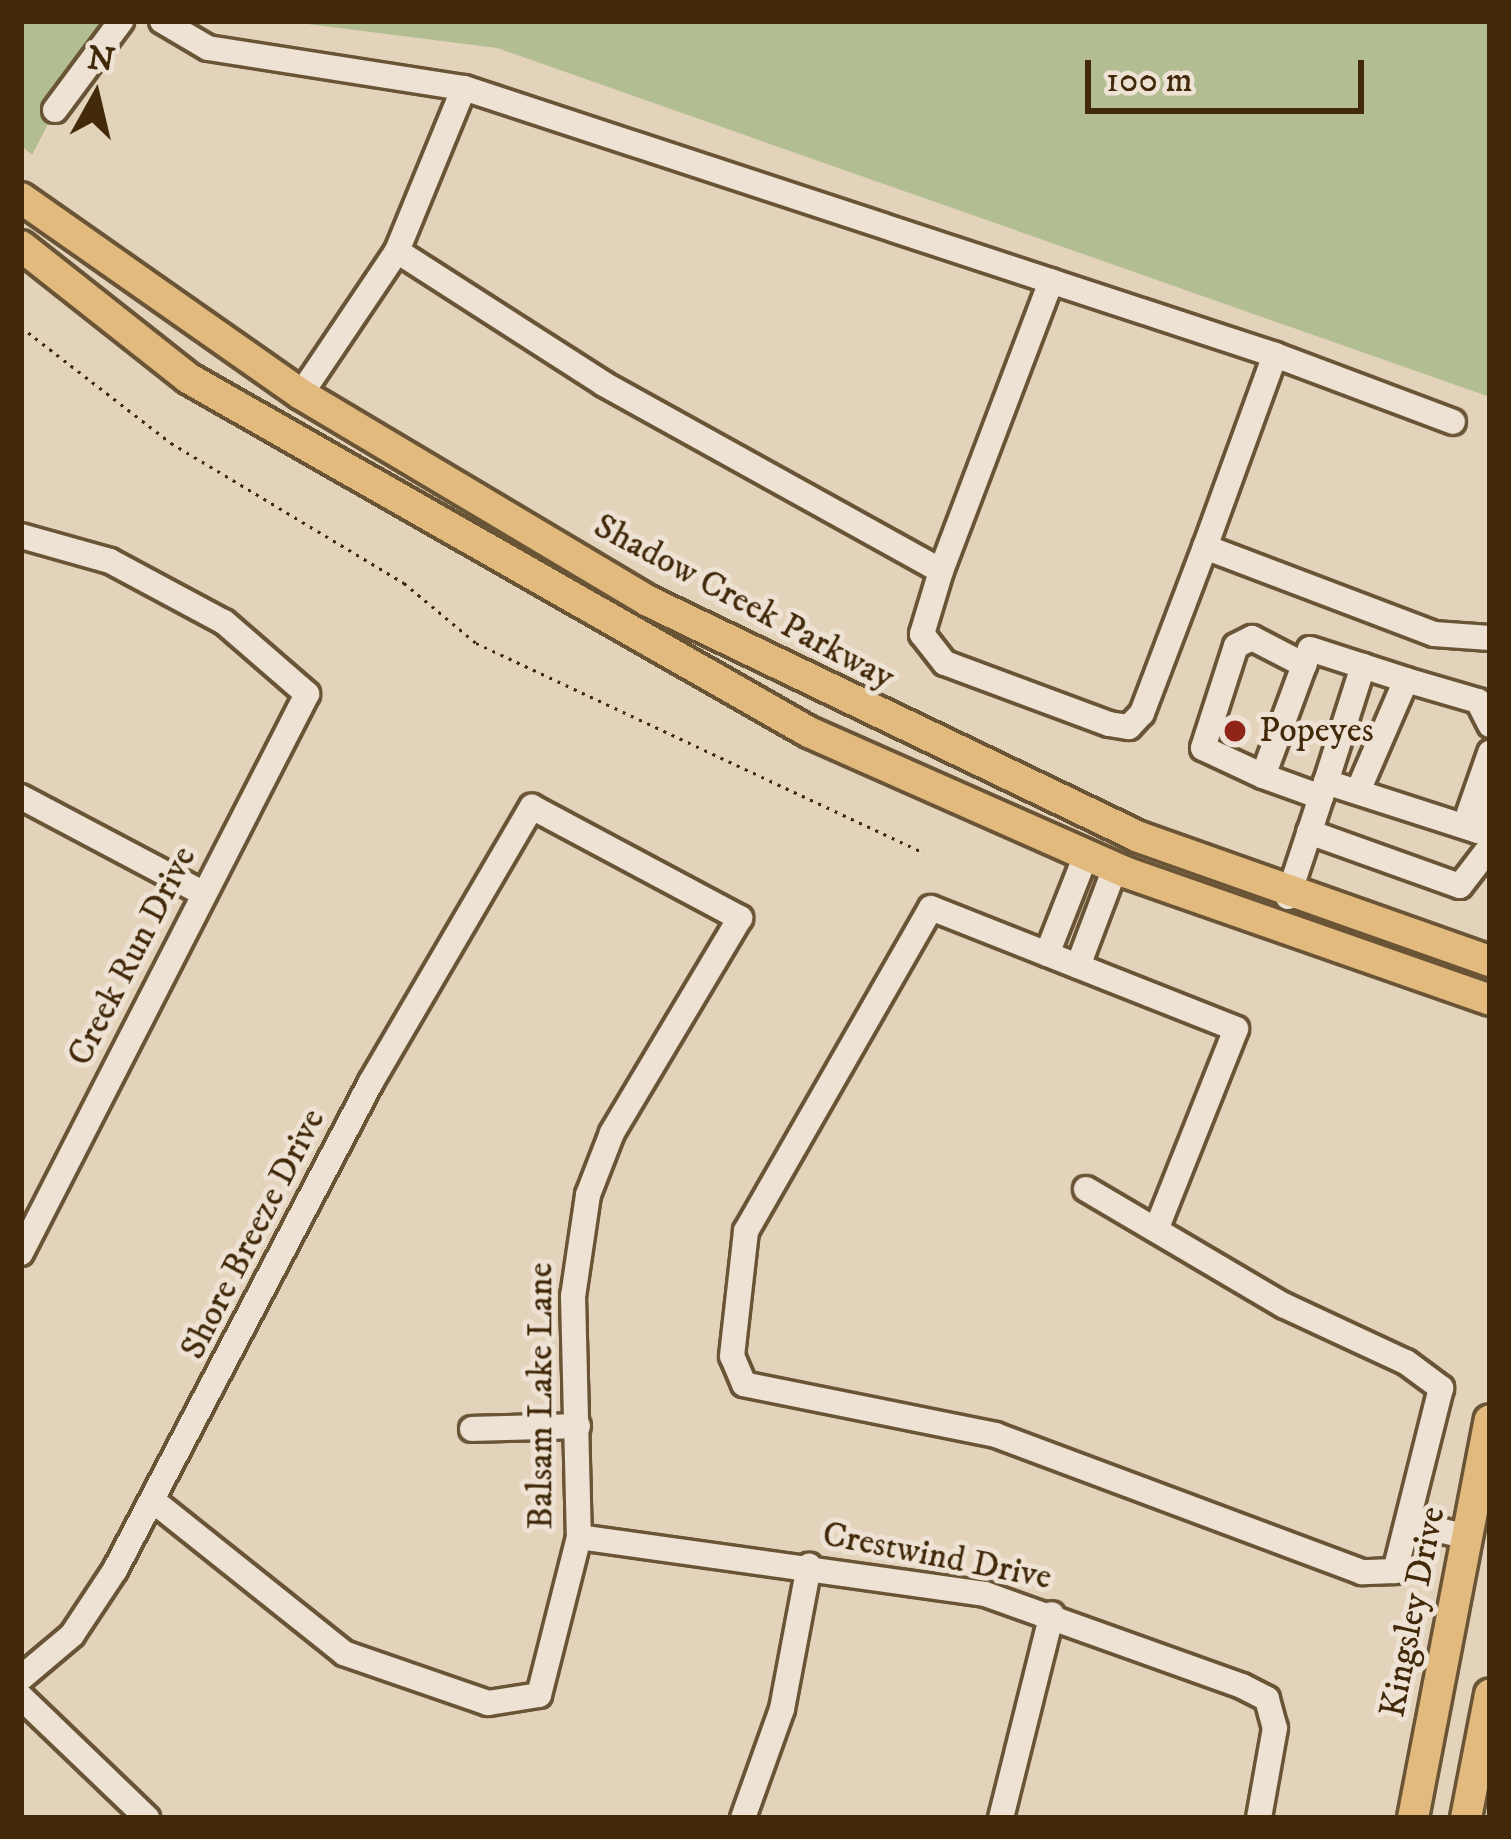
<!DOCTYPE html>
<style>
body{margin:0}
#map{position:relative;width:1511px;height:1839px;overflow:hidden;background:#e3d3bb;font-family:"IM FELL DW Pica",serif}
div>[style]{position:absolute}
.green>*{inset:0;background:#b2bd92}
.path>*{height:3px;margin-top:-1.5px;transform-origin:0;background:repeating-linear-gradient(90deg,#42290a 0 3px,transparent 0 9px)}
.roads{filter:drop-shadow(3px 0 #6a5436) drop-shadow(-3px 0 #6a5436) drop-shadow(0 3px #6a5436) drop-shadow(0 -3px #6a5436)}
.minor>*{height:24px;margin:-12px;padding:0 12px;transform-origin:12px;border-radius:12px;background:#ede2d3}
.major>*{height:30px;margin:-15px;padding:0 15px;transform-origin:15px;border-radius:15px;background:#e2ba7e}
.dots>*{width:33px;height:33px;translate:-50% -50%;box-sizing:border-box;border:6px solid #ede2d3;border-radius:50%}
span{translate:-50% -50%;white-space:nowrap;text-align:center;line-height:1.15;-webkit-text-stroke:10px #ede2d3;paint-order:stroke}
.street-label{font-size:36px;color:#42290a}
.poi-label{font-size:36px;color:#42290a}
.left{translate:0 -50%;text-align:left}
.frame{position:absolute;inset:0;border:24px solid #42290a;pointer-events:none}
.north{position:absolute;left:36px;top:36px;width:120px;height:120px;-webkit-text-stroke:9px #ede2d3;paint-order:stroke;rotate:8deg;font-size:33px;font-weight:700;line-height:48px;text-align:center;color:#42290a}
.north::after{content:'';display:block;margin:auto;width:42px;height:54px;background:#42290a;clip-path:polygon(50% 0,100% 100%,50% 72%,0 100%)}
.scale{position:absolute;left:1085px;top:60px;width:279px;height:54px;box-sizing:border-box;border:6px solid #42290a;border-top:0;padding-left:15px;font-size:36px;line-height:42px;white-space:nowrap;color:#42290a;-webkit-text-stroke:9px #ede2d3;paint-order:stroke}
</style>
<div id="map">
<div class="green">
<div style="clip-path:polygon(21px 21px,101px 21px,32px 155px,21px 145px)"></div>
<div style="clip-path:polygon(284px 21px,1490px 21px,1490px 397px,497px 48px)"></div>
</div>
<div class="path">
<div style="left:21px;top:327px;width:190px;rotate:37.7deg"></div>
<div style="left:171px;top:443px;width:272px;rotate:31deg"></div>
<div style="left:404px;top:583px;width:94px;rotate:39.8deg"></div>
<div style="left:476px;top:643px;width:495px;rotate:25.1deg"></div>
</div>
<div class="roads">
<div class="minor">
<div style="left:162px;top:21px;width:53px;rotate:30.4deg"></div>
<div style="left:208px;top:48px;width:259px;rotate:8.9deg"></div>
<div style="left:464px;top:88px;width:854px;rotate:18.22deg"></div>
<div style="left:1275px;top:355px;width:204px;rotate:110deg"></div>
<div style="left:1205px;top:547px;width:245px;rotate:20.8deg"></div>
<div style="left:1434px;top:634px;width:56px;rotate:4.1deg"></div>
<div style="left:55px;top:110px;width:111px;rotate:-53.4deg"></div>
<div style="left:397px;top:251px;width:246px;rotate:32.7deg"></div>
<div style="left:604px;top:384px;width:385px;rotate:29deg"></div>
<div style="left:941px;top:571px;width:66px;rotate:106.8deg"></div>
<div style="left:922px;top:634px;width:37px;rotate:52deg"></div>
<div style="left:945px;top:663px;width:175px;rotate:20.4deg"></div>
<div style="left:1109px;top:724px;width:20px;rotate:9deg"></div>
<div style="left:1129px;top:727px;width:19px;rotate:-47deg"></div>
<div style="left:1142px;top:713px;width:178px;rotate:-69.2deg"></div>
<div style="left:1275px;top:355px;width:190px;rotate:20.6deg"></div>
<div style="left:301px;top:394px;width:172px;rotate:-56.1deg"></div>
<div style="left:397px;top:251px;width:176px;rotate:-67.7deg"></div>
<div style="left:21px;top:536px;width:92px;rotate:15.7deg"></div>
<div style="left:110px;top:561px;width:129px;rotate:28.2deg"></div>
<div style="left:224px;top:622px;width:110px;rotate:40.9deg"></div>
<div style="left:307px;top:694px;width:628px;rotate:117.1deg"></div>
<div style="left:941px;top:571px;width:310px;rotate:-69.2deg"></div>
<div style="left:1263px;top:776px;width:66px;rotate:-155deg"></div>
<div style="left:1203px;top:748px;width:107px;rotate:-72.1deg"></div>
<div style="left:1236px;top:646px;width:18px;rotate:-27deg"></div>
<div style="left:1252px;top:638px;width:59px;rotate:27.4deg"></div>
<div style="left:1326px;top:782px;width:122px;rotate:-72.3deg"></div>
<div style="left:1358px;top:791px;width:121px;rotate:-66.6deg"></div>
<div style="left:1406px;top:680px;width:75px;rotate:16.3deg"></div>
<div style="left:1478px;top:701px;width:27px;rotate:63deg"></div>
<div style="left:21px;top:797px;width:205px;rotate:27.9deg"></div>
<div style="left:1321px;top:797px;width:16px;rotate:-72deg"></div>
<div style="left:1326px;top:782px;width:160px;rotate:17.9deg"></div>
<div style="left:1478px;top:831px;width:34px;rotate:-69deg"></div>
<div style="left:1469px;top:813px;width:64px;rotate:-70.7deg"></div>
<div style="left:1309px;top:832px;width:160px;rotate:19.7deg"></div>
<div style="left:1460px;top:886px;width:49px;rotate:-52.4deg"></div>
<div style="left:1288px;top:897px;width:105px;rotate:-71.7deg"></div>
<div style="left:1321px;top:797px;width:62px;rotate:-160.1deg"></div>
<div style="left:1263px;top:776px;width:135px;rotate:-69.7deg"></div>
<div style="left:1310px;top:649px;width:101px;rotate:17.9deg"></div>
<div style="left:1047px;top:954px;width:106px;rotate:-68.5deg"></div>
<div style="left:1078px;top:966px;width:105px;rotate:-69.3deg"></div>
<div style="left:1086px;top:1189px;width:229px;rotate:30.5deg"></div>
<div style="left:1283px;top:1305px;width:136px;rotate:24.9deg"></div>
<div style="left:1406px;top:1362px;width:44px;rotate:36.6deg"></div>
<div style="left:1441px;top:1388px;width:189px;rotate:104.1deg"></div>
<div style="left:1395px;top:1571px;width:33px;rotate:178deg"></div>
<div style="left:1362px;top:1572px;width:391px;rotate:-159.5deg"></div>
<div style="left:996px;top:1435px;width:257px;rotate:-168.6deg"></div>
<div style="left:744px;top:1384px;width:30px;rotate:-113deg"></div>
<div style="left:732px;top:1356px;width:126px;rotate:-83.6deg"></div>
<div style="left:746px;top:1231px;width:372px;rotate:-60.2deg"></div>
<div style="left:931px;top:908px;width:328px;rotate:21.6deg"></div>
<div style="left:1236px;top:1029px;width:216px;rotate:111.7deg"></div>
<div style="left:472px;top:1429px;width:106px;rotate:-1.6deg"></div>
<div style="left:1414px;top:1524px;width:56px;rotate:13.5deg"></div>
<div style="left:579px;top:1537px;width:410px;rotate:8deg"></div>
<div style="left:985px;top:1594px;width:273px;rotate:19.7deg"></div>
<div style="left:1242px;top:1686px;width:28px;rotate:27deg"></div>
<div style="left:1267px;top:1699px;width:30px;rotate:75deg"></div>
<div style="left:1275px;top:1728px;width:91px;rotate:100.1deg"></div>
<div style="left:21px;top:1678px;width:67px;rotate:-40.1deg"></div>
<div style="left:72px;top:1635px;width:78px;rotate:-56.5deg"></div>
<div style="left:115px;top:1570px;width:551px;rotate:-62.32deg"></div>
<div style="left:371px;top:1082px;width:319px;rotate:-59.7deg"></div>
<div style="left:532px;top:807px;width:236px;rotate:28.1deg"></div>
<div style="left:740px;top:918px;width:250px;rotate:120.8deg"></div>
<div style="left:612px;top:1133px;width:66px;rotate:111.2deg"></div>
<div style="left:588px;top:1195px;width:102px;rotate:98.4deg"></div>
<div style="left:573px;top:1296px;width:241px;rotate:88.6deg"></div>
<div style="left:579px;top:1537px;width:163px;rotate:104.2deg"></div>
<div style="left:539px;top:1695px;width:52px;rotate:171.1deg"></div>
<div style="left:488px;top:1703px;width:152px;rotate:-160.9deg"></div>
<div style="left:344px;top:1653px;width:242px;rotate:-141.4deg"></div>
<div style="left:21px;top:1697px;width:175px;rotate:43.8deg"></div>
<div style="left:743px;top:1818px;width:116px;rotate:-70.3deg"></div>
<div style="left:782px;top:1709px;width:146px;rotate:-79.3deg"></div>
<div style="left:1001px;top:1818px;width:210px;rotate:-76deg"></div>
</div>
<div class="major">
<div style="left:21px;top:198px;width:342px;rotate:35deg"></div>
<div style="left:301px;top:394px;width:404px;rotate:30.8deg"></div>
<div style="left:648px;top:601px;width:545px;rotate:25.67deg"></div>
<div style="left:1139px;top:837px;width:372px;rotate:19.5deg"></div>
<div style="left:21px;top:246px;width:213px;rotate:38.3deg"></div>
<div style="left:188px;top:378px;width:715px;rotate:29.69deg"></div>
<div style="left:809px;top:732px;width:346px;rotate:23.9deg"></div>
<div style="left:1125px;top:872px;width:387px;rotate:19.3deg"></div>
<div style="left:1413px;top:1818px;width:405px;rotate:-79.1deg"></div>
<div style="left:1466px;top:1818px;width:126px;rotate:-79deg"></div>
</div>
</div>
<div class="dots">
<div style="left:1235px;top:731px;background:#8f2418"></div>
</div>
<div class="street-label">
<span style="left:744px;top:602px;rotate:28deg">Shadow Creek Parkway</span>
<span style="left:132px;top:956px;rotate:-63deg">Creek Run Drive</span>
<span style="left:253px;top:1234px;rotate:-63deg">Shore Breeze Drive</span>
<span style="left:541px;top:1396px;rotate:-90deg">Balsam Lake Lane</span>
<span style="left:937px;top:1556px;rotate:11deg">Crestwind Drive</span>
<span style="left:1413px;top:1612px;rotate:-79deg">Kingsley Drive</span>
</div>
<div class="poi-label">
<span class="left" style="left:1259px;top:731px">Popeyes</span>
</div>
<div class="frame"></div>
<div class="north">N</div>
<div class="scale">100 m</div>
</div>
